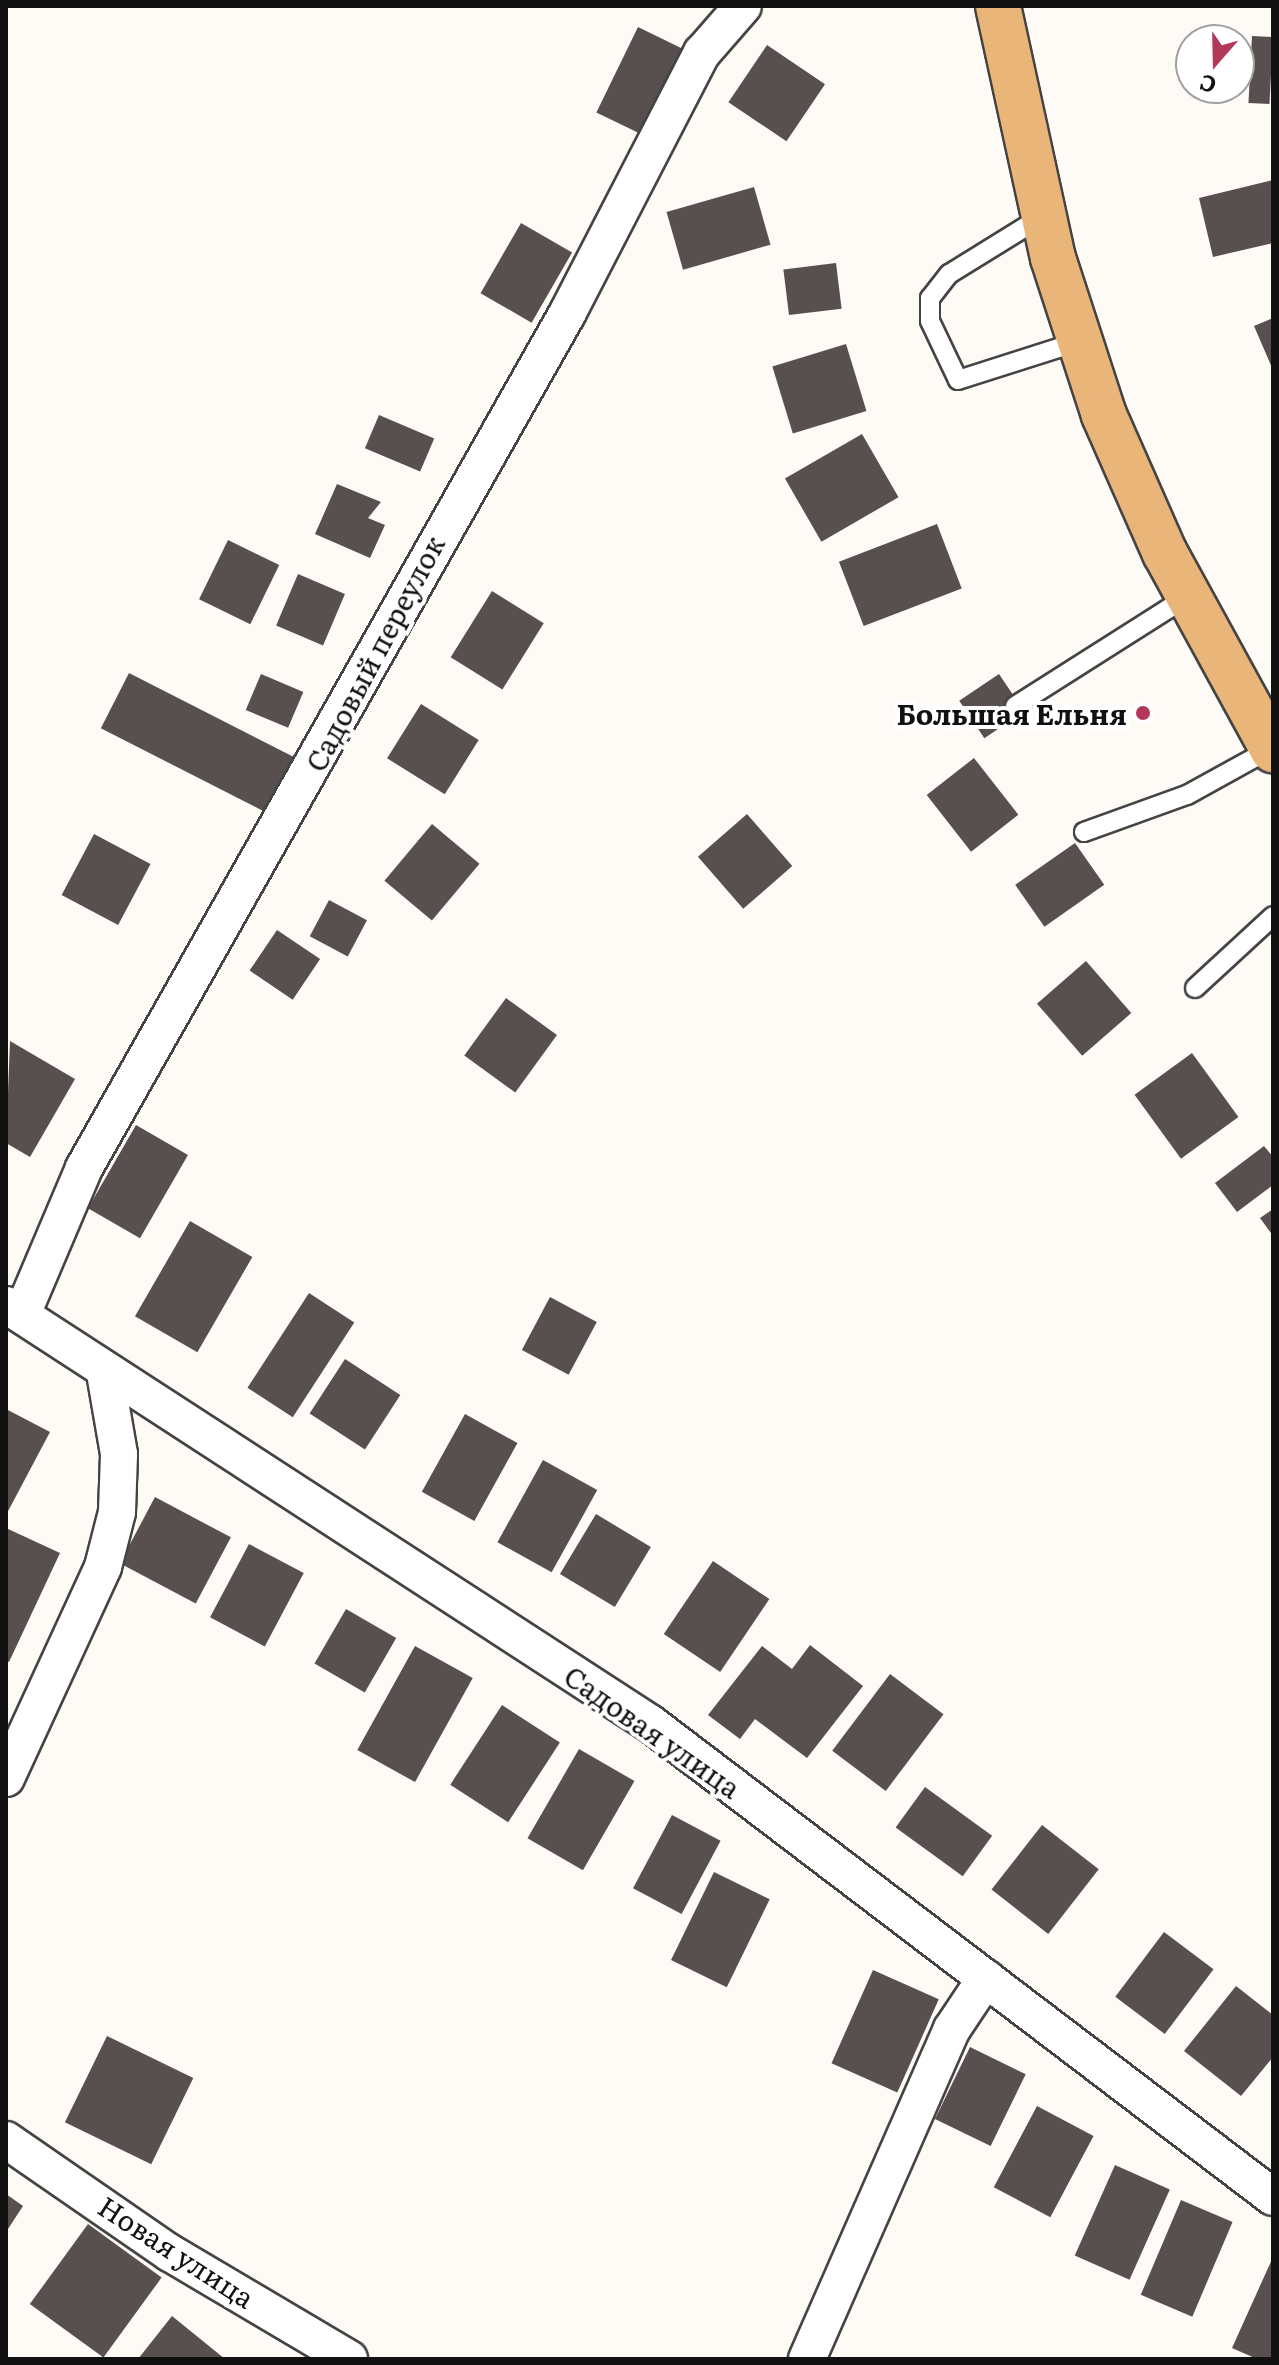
<!DOCTYPE html>
<meta charset="utf-8">
<style>
body{margin:0}
#map{position:relative;width:1279px;height:2365px;overflow:hidden;background:#fefaf6;font-family:Literata,serif}
div>[style]{position:absolute}
.building>*{inset:0;background:#58504e;transform-origin:0 0}
.roads{filter:drop-shadow(2px 0 #444) drop-shadow(-2px 0 #444) drop-shadow(0 2px #444) drop-shadow(0 -2px #444)}
.lane>*{height:18px;margin:-9px;padding:0 9px;transform-origin:9px;border-radius:9px;background:#fff}
.street>*{height:36px;margin:-18px;padding:0 18px;transform-origin:18px;border-radius:18px;background:#fff}
.primary>*{height:44px;margin:-22px;padding:0 22px;transform-origin:22px;border-radius:22px;background:#eab579}
.dots>*{width:22px;height:22px;translate:-50% -50%;box-sizing:border-box;border:4px solid #fff;border-radius:50%}
span{translate:-50% -50%;white-space:nowrap;text-align:center;line-height:1.15;-webkit-text-stroke:8px #fff;paint-order:stroke}
.street-label{font-size:28px;color:#111}
.poi-label{font-size:28px;color:#111;font-weight:700}
.right{translate:-100% -50%;text-align:right}
.frame{position:absolute;inset:0;border:8px solid #111;pointer-events:none}
.north{position:absolute;left:1175px;top:24px;width:80px;height:80px;box-sizing:border-box;background:#fff;border:2px solid #a0a0a0;border-radius:50%;rotate:200deg;font-size:22px;font-weight:700;line-height:32px;text-align:center;color:#111}
.north::after{content:'';display:block;margin:auto;width:28px;height:36px;background:#b33759;clip-path:polygon(50% 0,100% 100%,50% 72%,0 100%)}
</style>
<div id="map">
<div class="building">
<div style="left:638px;top:27px;width:57px;height:95px;rotate:26deg"></div>
<div style="left:1252px;top:36px;width:21px;height:67px;rotate:3deg"></div>
<div style="left:767px;top:45px;width:70px;height:69px;rotate:34deg"></div>
<div style="clip-path:polygon(1273px 180px,1273px 243px,1213px 257px,1199px 198px)"></div>
<div style="left:754px;top:187px;width:60px;height:91px;rotate:74deg"></div>
<div style="left:521px;top:223px;width:59px;height:81px;rotate:30deg"></div>
<div style="left:836px;top:263px;width:46px;height:53px;rotate:83deg"></div>
<div style="clip-path:polygon(1273px 318px,1273px 370px,1254px 326px)"></div>
<div style="left:846px;top:344px;width:70px;height:77px;rotate:73deg"></div>
<div style="left:379px;top:415px;width:60px;height:36px;rotate:23deg"></div>
<div style="left:862px;top:434px;width:73px;height:89px;rotate:60deg"></div>
<div style="clip-path:polygon(337px 484px,381px 502px,368px 518px,385px 525px,370px 558px,315px 534px)"></div>
<div style="left:937px;top:524px;width:69px;height:105px;rotate:69deg"></div>
<div style="left:228px;top:540px;width:57px;height:66px;rotate:26deg"></div>
<div style="left:298px;top:574px;width:51px;height:56px;rotate:23deg"></div>
<div style="left:492px;top:591px;width:61px;height:78px;rotate:32deg"></div>
<div style="left:129px;top:673px;width:185px;height:62px;rotate:27deg"></div>
<div style="left:261px;top:674px;width:46px;height:39px;rotate:23deg"></div>
<div style="left:999px;top:674px;width:45px;height:48px;rotate:56deg"></div>
<div style="left:421px;top:704px;width:68px;height:64px;rotate:32deg"></div>
<div style="left:974px;top:758px;width:72px;height:60px;rotate:52deg"></div>
<div style="left:747px;top:814px;width:69px;height:65px;rotate:49deg"></div>
<div style="left:432px;top:824px;width:62px;height:74px;rotate:40deg"></div>
<div style="left:94px;top:834px;width:64px;height:69px;rotate:28deg"></div>
<div style="left:1075px;top:843px;width:51px;height:73px;rotate:55deg"></div>
<div style="left:329px;top:900px;width:43px;height:41px;rotate:28deg"></div>
<div style="left:277px;top:930px;width:52px;height:49px;rotate:34deg"></div>
<div style="left:1086px;top:961px;width:69px;height:65px;rotate:49deg"></div>
<div style="left:506px;top:998px;width:63px;height:71px;rotate:36deg"></div>
<div style="clip-path:polygon(10px 1041px,75px 1079px,30px 1157px,6px 1143px)"></div>
<div style="left:1192px;top:1053px;width:79px;height:71px;rotate:54deg"></div>
<div style="left:136px;top:1125px;width:60px;height:96px;rotate:30deg"></div>
<div style="clip-path:polygon(1264px 1146px,1273px 1157px,1273px 1185px,1237px 1212px,1215px 1183px)"></div>
<div style="clip-path:polygon(1273px 1209px,1273px 1236px,1260px 1218px)"></div>
<div style="left:190px;top:1221px;width:72px;height:110px;rotate:30deg"></div>
<div style="left:309px;top:1293px;width:54px;height:113px;rotate:33deg"></div>
<div style="left:550px;top:1297px;width:53px;height:60px;rotate:28deg"></div>
<div style="left:345px;top:1359px;width:66px;height:65px;rotate:33deg"></div>
<div style="clip-path:polygon(6px 1409px,50px 1432px,6px 1515px)"></div>
<div style="left:465px;top:1414px;width:60px;height:89px;rotate:29deg"></div>
<div style="left:543px;top:1460px;width:62px;height:94px;rotate:29deg"></div>
<div style="left:155px;top:1497px;width:86px;height:75px;rotate:28deg"></div>
<div style="left:596px;top:1514px;width:64px;height:70px;rotate:31deg"></div>
<div style="clip-path:polygon(6px 1528px,60px 1553px,9px 1662px,6px 1661px)"></div>
<div style="left:249px;top:1544px;width:62px;height:83px;rotate:28deg"></div>
<div style="left:713px;top:1561px;width:68px;height:88px;rotate:34deg"></div>
<div style="left:346px;top:1609px;width:58px;height:63px;rotate:30deg"></div>
<div style="clip-path:polygon(810px 1645px,863px 1686px,807px 1758px,755px 1719px,740px 1739px,708px 1715px,762px 1646px,792px 1669px)"></div>
<div style="left:415px;top:1646px;width:66px;height:119px;rotate:29deg"></div>
<div style="left:890px;top:1674px;width:67px;height:96px;rotate:37deg"></div>
<div style="left:502px;top:1705px;width:69px;height:95px;rotate:33deg"></div>
<div style="left:579px;top:1749px;width:64px;height:103px;rotate:30deg"></div>
<div style="left:925px;top:1787px;width:83px;height:50px;rotate:36deg"></div>
<div style="left:672px;top:1815px;width:55px;height:83px;rotate:28deg"></div>
<div style="left:1042px;top:1825px;width:72px;height:82px;rotate:38deg"></div>
<div style="left:714px;top:1872px;width:62px;height:98px;rotate:26deg"></div>
<div style="left:1164px;top:1932px;width:62px;height:81px;rotate:37deg"></div>
<div style="left:873px;top:1970px;width:72px;height:102px;rotate:24deg"></div>
<div style="clip-path:polygon(1236px 1986px,1273px 2015px,1273px 2057px,1241px 2096px,1184px 2051px)"></div>
<div style="left:107px;top:2036px;width:96px;height:96px;rotate:26deg"></div>
<div style="left:970px;top:2047px;width:62px;height:80px;rotate:26deg"></div>
<div style="left:1037px;top:2106px;width:64px;height:92px;rotate:28deg"></div>
<div style="left:1115px;top:2165px;width:60px;height:99px;rotate:24deg"></div>
<div style="clip-path:polygon(6px 2194px,23px 2206px,6px 2232px)"></div>
<div style="left:1181px;top:2200px;width:56px;height:103px;rotate:23deg"></div>
<div style="left:88px;top:2224px;width:91px;height:99px;rotate:36deg"></div>
<div style="clip-path:polygon(1273px 2257px,1273px 2359px,1257px 2359px,1232px 2348px)"></div>
<div style="clip-path:polygon(172px 2316px,225px 2359px,138px 2359px)"></div>
</div>
<div class="roads">
<div class="lane">
<div style="left:1043px;top:216px;width:110px;rotate:148.3deg"></div>
<div style="left:949px;top:274px;width:31px;rotate:128deg"></div>
<div style="left:930px;top:298px;width:23px;rotate:90deg"></div>
<div style="left:930px;top:321px;width:65px;rotate:64.6deg"></div>
<div style="left:958px;top:380px;width:128px;rotate:-17.7deg"></div>
<div style="left:1015px;top:706px;width:204px;rotate:-32.4deg"></div>
<div style="left:1084px;top:832px;width:109px;rotate:-19.8deg"></div>
<div style="left:1187px;top:795px;width:97px;rotate:-28.9deg"></div>
<div style="left:1195px;top:988px;width:106px;rotate:-42.7deg"></div>
</div>
<div class="street">
<div style="left:6px;top:1305px;width:769px;rotate:33.01deg"></div>
<div style="left:651px;top:1724px;width:781px;rotate:37.25deg"></div>
<div style="left:23px;top:1312px;width:156px;rotate:-67deg"></div>
<div style="left:84px;top:1168px;width:981px;rotate:-60.51deg"></div>
<div style="left:567px;top:314px;width:294px;rotate:-62.7deg"></div>
<div style="left:702px;top:53px;width:62px;rotate:-48.9deg"></div>
<div style="left:6px;top:1778px;width:232px;rotate:-65.3deg"></div>
<div style="left:103px;top:1567px;width:57px;rotate:-75.7deg"></div>
<div style="left:117px;top:1512px;width:58px;rotate:-88deg"></div>
<div style="left:119px;top:1454px;width:82px;rotate:-99.8deg"></div>
<div style="left:6px;top:2140px;width:199px;rotate:34.6deg"></div>
<div style="left:170px;top:2253px;width:208px;rotate:30.6deg"></div>
<div style="left:807px;top:2359px;width:360px;rotate:-66.3deg"></div>
<div style="left:952px;top:2029px;width:61px;rotate:-56.3deg"></div>
</div>
<div class="primary">
<div style="left:998px;top:6px;width:258px;rotate:77.7deg"></div>
<div style="left:1053px;top:258px;width:165px;rotate:72deg"></div>
<div style="left:1104px;top:415px;width:151px;rotate:66.2deg"></div>
<div style="left:1165px;top:553px;width:225px;rotate:61.3deg"></div>
</div>
</div>
<div class="dots">
<div style="left:1143px;top:713px;background:#b33759"></div>
</div>
<div class="street-label">
<span style="left:374px;top:653px;rotate:-62deg">Садовый переулок</span>
<span style="left:653px;top:1731px;rotate:35deg">Садовая улица</span>
<span style="left:177px;top:2251px;rotate:33deg">Новая улица</span>
</div>
<div class="poi-label">
<span class="right" style="left:1127px;top:713px">Большая Ельня</span>
</div>
<div class="frame"></div>
<div class="north">С</div>
</div>
